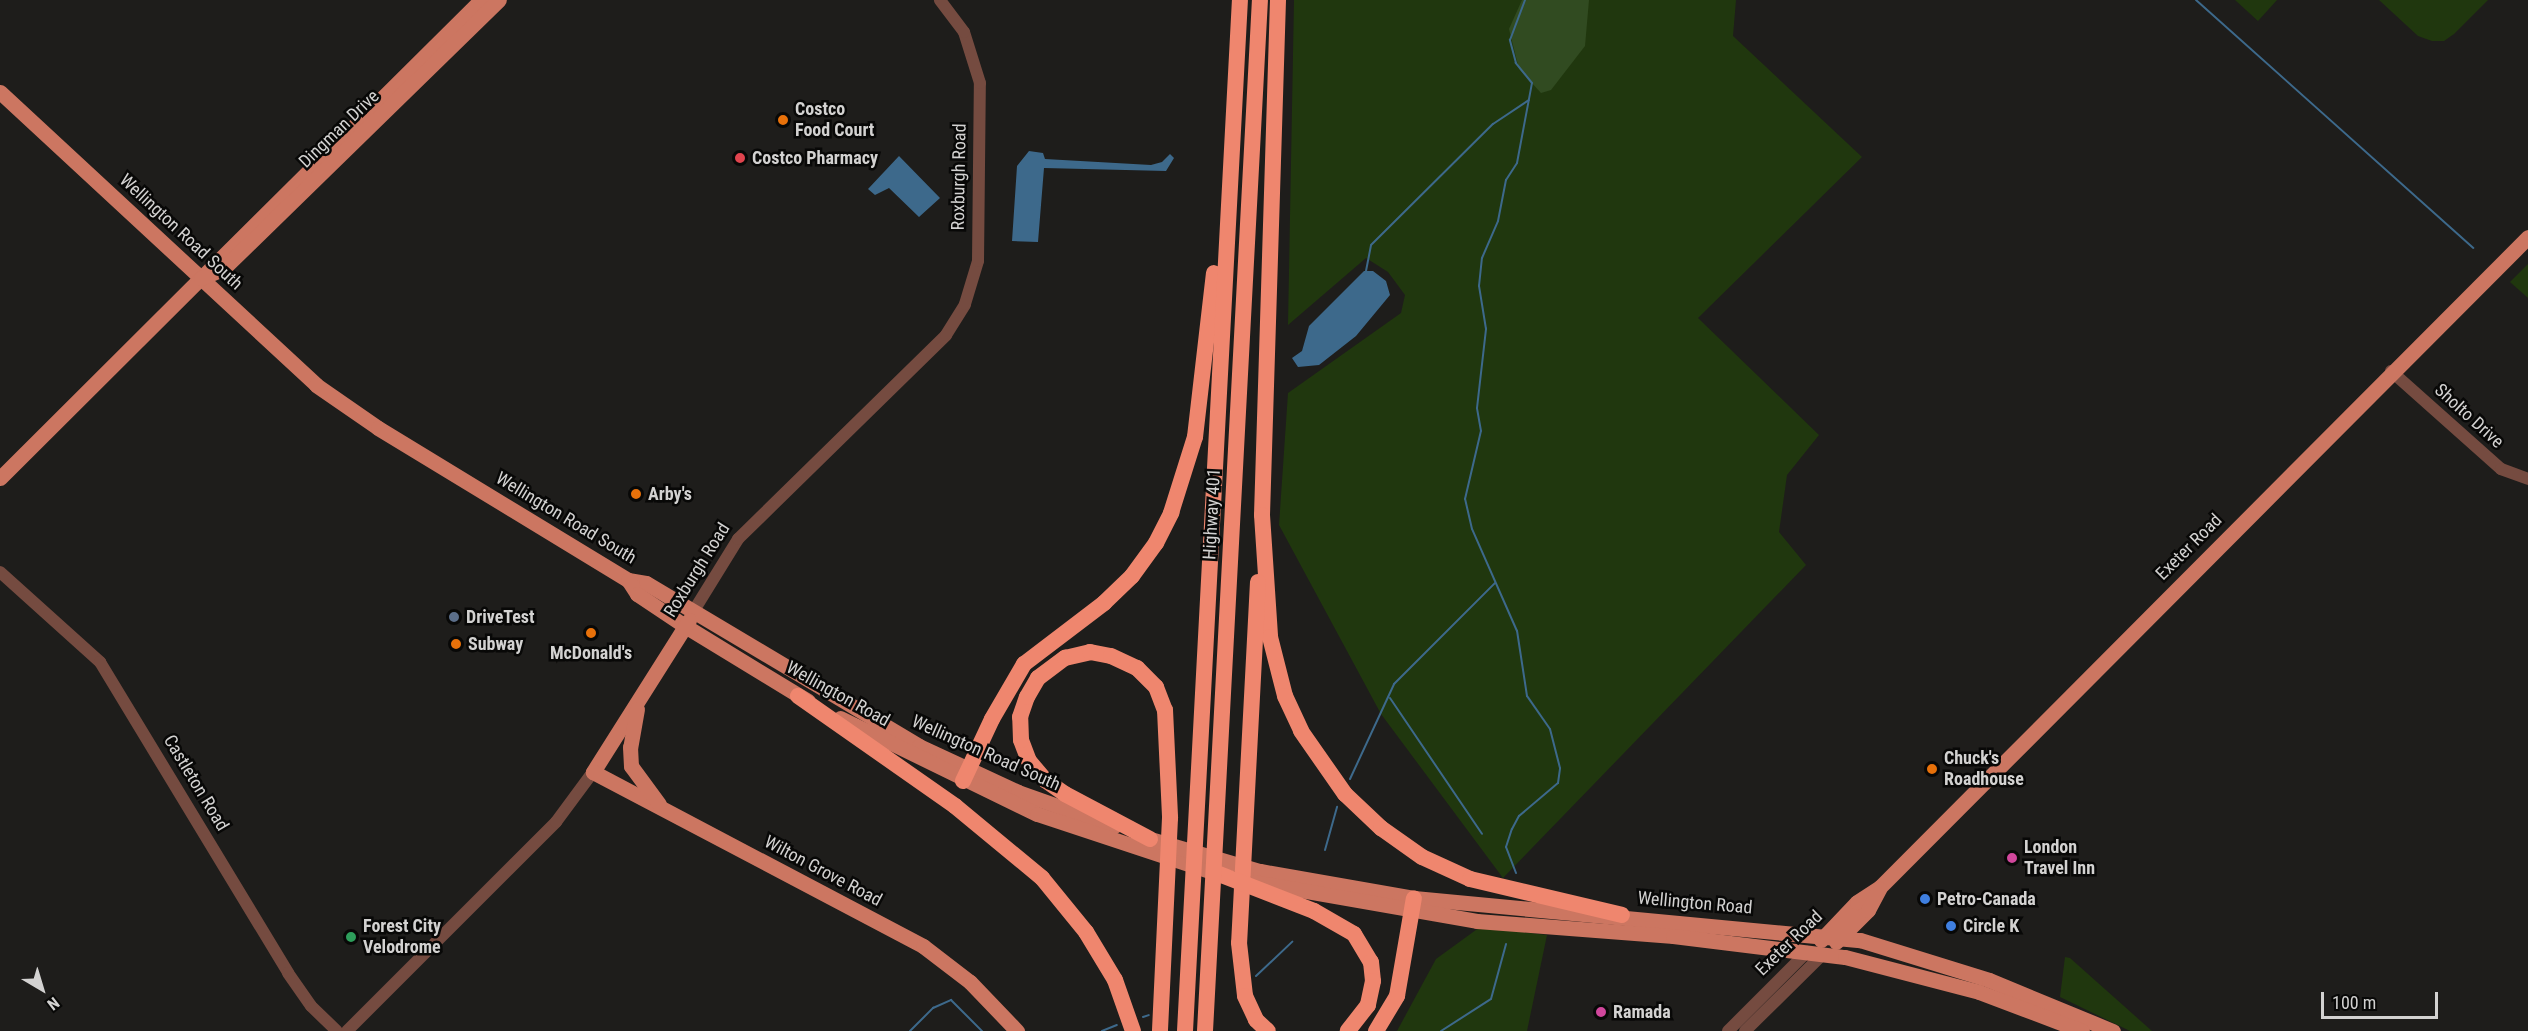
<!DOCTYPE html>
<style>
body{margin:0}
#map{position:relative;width:2528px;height:1031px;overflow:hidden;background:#1e1d1b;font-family:"Roboto Condensed",sans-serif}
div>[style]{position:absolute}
.green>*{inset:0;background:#20370e}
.forest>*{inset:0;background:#314b21}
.water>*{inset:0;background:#3d698b}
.stream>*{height:2px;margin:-1px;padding:0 1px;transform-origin:1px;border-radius:1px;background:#3d698b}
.minor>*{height:12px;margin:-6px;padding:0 6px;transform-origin:6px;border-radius:6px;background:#754b40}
.major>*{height:15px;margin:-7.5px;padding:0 7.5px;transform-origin:7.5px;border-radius:7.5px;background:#cc7661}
.highway>*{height:16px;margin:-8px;padding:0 8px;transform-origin:8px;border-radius:8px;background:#ef866e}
.dots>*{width:16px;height:16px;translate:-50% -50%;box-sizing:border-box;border:3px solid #080807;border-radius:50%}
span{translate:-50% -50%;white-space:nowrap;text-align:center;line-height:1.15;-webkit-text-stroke:5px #080807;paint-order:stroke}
.poi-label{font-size:18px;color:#d3d2d1;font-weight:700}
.left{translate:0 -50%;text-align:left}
.street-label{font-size:18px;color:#d3d2d1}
.north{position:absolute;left:12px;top:959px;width:60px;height:60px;-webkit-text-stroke:4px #080807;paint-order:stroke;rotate:142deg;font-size:16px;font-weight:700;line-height:24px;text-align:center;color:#d3d2d1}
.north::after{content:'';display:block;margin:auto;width:21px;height:27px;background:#d3d2d1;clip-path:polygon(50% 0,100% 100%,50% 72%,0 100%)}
.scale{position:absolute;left:2321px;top:992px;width:117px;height:27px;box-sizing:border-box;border:3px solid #d3d2d1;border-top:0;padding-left:8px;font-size:18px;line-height:21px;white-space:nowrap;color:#d3d2d1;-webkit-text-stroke:4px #080807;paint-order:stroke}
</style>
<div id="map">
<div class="green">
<div style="clip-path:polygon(1294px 0,1736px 0,1733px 36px,1862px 157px,1698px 318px,1819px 435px,1787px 475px,1779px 532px,1806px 565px,1503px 878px,1381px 714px,1279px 525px,1288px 393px,1401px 313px,1405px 295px,1388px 272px,1366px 258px,1288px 325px)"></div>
<div style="clip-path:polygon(2235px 0,2277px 0,2258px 21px)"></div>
<div style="clip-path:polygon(2379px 0,2488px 0,2454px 34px,2444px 41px,2432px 41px,2418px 36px)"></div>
<div style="clip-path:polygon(2528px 264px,2528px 298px,2510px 282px)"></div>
<div style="clip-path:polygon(1480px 927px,1547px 935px,1527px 1031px,1397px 1031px,1436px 959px)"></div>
<div style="clip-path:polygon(2065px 957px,2070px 958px,2152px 1031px,2130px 1031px,2060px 997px)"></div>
</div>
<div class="forest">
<div style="clip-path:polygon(1522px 0,1589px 0,1585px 46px,1551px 90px,1541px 93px,1519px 69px,1509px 29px)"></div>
</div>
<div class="water">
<div style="clip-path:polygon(1029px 151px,1043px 153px,1045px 159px,1151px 165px,1162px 162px,1170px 154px,1174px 158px,1166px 171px,1044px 168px,1038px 242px,1012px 241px,1017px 166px)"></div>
<div style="clip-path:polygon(899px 156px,940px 198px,919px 217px,889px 188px,875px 195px,868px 189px)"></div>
<div style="clip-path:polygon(1364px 271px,1373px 271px,1386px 281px,1390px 295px,1356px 336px,1319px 365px,1298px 367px,1292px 358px,1302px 351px,1309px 326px)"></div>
</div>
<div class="stream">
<div style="left:2196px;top:0;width:372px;rotate:41.8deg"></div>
<div style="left:1366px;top:271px;width:26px;rotate:-79deg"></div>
<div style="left:1371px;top:245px;width:172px;rotate:-44.8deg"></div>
<div style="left:1493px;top:124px;width:43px;rotate:-33.7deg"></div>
<div style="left:1390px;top:698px;width:164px;rotate:55.9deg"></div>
<div style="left:1350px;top:779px;width:105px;rotate:-65.1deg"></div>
<div style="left:1394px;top:684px;width:143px;rotate:-45deg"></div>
<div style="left:1325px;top:850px;width:45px;rotate:-74.4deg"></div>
<div style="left:1516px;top:873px;width:28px;rotate:-111deg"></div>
<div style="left:1506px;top:847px;width:19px;rotate:-72deg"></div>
<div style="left:1512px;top:829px;width:15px;rotate:-62deg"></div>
<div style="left:1519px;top:816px;width:51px;rotate:-40.2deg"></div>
<div style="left:1558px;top:783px;width:15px;rotate:-82deg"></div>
<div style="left:1560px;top:768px;width:40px;rotate:-104.4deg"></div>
<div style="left:1550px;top:729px;width:40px;rotate:-124.9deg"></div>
<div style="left:1527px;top:696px;width:66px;rotate:-98.7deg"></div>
<div style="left:1517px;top:631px;width:111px;rotate:-113.8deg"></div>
<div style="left:1472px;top:529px;width:31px;rotate:-103deg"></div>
<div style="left:1465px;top:499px;width:70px;rotate:-76.8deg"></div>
<div style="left:1481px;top:431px;width:23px;rotate:-100deg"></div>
<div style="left:1477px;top:408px;width:80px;rotate:-83.5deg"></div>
<div style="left:1486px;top:329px;width:44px;rotate:-99.2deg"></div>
<div style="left:1479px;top:286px;width:28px;rotate:-84deg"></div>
<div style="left:1482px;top:258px;width:40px;rotate:-66.6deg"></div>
<div style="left:1498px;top:221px;width:42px;rotate:-79deg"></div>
<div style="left:1506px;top:180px;width:20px;rotate:-57deg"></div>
<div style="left:1517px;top:163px;width:81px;rotate:-79.4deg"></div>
<div style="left:1532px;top:83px;width:26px;rotate:-129deg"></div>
<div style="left:1516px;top:63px;width:24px;rotate:-105deg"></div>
<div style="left:1510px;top:40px;width:43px;rotate:-69.4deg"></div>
<div style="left:1256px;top:976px;width:50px;rotate:-43.4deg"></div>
<div style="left:1143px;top:1017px;width:6px;rotate:-18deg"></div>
<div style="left:910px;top:1031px;width:33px;rotate:-45deg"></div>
<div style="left:933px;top:1008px;width:20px;rotate:-24deg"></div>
<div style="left:951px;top:1000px;width:44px;rotate:45deg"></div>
<div style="left:1102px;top:1031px;width:16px;rotate:-22deg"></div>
<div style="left:1441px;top:1031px;width:59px;rotate:-32.6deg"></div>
<div style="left:1491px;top:999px;width:57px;rotate:-74.7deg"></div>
</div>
<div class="minor">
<div style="left:2391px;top:371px;width:147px;rotate:41.7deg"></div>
<div style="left:2501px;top:469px;width:29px;rotate:20deg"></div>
<div style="left:0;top:572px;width:135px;rotate:42deg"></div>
<div style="left:100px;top:662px;width:363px;rotate:58.8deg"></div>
<div style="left:288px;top:973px;width:40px;rotate:55.1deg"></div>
<div style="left:311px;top:1006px;width:36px;rotate:44deg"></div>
<div style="left:693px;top:612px;width:86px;rotate:-58.3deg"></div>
<div style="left:738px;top:539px;width:291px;rotate:-44.4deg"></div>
<div style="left:946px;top:335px;width:36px;rotate:-58deg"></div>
<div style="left:965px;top:304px;width:45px;rotate:-73.2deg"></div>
<div style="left:978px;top:261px;width:178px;rotate:-89.4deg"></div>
<div style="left:980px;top:83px;width:53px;rotate:-107.4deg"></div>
<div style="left:964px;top:32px;width:40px;rotate:-127deg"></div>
<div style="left:347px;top:1031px;width:296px;rotate:-45deg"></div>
<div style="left:556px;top:822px;width:62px;rotate:-53.5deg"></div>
<div style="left:1728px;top:1031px;width:112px;rotate:-45deg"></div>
<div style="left:1745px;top:1031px;width:110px;rotate:-44.6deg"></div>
</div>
<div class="major">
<div style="left:0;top:92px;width:431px;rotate:42.8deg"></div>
<div style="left:316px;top:385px;width:75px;rotate:34.7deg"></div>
<div style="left:378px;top:428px;width:293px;rotate:31.3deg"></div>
<div style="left:628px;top:580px;width:18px;rotate:9deg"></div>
<div style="left:646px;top:583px;width:318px;rotate:30.8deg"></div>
<div style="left:919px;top:746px;width:109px;rotate:24.9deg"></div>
<div style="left:1018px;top:792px;width:102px;rotate:19.5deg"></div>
<div style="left:203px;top:276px;width:392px;rotate:-44.8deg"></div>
<div style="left:0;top:478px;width:284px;rotate:-44.9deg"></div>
<div style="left:201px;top:278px;width:25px;rotate:-23deg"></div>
<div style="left:224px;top:268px;width:384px;rotate:-44.3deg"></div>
<div style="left:628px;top:580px;width:17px;rotate:57deg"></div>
<div style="left:637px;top:594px;width:58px;rotate:33.7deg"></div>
<div style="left:685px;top:626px;width:144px;rotate:31.4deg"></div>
<div style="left:689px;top:620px;width:180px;rotate:122.3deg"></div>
<div style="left:593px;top:772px;width:373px;rotate:27.8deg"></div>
<div style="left:923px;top:946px;width:59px;rotate:37.5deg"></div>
<div style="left:970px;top:982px;width:68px;rotate:46.2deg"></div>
<div style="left:637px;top:709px;width:39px;rotate:100deg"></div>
<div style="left:630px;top:747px;width:19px;rotate:87deg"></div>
<div style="left:631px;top:766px;width:47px;rotate:53.6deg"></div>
<div style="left:840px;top:718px;width:219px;rotate:26deg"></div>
<div style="left:1037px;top:814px;width:198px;rotate:18.3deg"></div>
<div style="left:1140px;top:836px;width:125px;rotate:16.3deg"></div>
<div style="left:1260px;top:871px;width:156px;rotate:9.9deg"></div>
<div style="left:1414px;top:898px;width:448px;rotate:5.4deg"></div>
<div style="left:1860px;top:940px;width:135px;rotate:17.2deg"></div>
<div style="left:1989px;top:980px;width:134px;rotate:22.4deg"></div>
<div style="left:1254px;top:882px;width:226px;rotate:9.9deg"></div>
<div style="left:1477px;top:921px;width:197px;rotate:4.4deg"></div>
<div style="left:1673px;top:936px;width:173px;rotate:7deg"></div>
<div style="left:1845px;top:957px;width:138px;rotate:14.6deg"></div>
<div style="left:1979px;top:992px;width:110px;rotate:20.7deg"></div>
<div style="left:1821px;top:940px;width:52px;rotate:-46.5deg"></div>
<div style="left:1857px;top:902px;width:27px;rotate:-33deg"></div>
<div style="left:1880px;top:887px;width:918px;rotate:-45.09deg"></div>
<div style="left:1836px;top:942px;width:45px;rotate:-45deg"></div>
<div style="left:1868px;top:910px;width:24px;rotate:-62deg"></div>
</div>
<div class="highway">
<div style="left:1278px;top:0;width:515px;rotate:91.78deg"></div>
<div style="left:1262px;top:515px;width:122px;rotate:86.2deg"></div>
<div style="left:1270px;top:637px;width:61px;rotate:75.7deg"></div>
<div style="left:1285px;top:696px;width:38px;rotate:65deg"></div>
<div style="left:1301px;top:731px;width:77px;rotate:55.1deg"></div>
<div style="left:1345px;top:794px;width:50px;rotate:43.4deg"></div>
<div style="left:1381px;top:828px;width:50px;rotate:35.3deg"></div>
<div style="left:1422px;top:857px;width:53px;rotate:24.6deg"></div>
<div style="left:1470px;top:879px;width:156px;rotate:13.3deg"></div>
<div style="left:1258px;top:582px;width:361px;rotate:93deg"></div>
<div style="left:1239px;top:943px;width:53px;rotate:83.5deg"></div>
<div style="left:1245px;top:996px;width:26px;rotate:65deg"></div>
<div style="left:1256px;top:1020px;width:16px;rotate:43deg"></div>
<div style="left:798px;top:696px;width:192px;rotate:35deg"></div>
<div style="left:955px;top:806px;width:113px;rotate:39.6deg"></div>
<div style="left:1042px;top:878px;width:70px;rotate:50.8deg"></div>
<div style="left:1086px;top:932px;width:56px;rotate:58.9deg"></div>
<div style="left:1115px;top:980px;width:54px;rotate:70.6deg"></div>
<div style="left:963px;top:781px;width:68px;rotate:-64.9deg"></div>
<div style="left:992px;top:719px;width:64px;rotate:-59.8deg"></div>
<div style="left:1024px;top:664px;width:101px;rotate:-37.3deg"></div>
<div style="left:1104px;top:603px;width:39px;rotate:-44deg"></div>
<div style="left:1132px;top:576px;width:41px;rotate:-54deg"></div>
<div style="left:1156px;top:543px;width:34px;rotate:-63deg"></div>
<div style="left:1171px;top:513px;width:80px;rotate:-72.5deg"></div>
<div style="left:1195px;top:437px;width:165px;rotate:-83.4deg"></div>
<div style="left:1150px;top:839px;width:96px;rotate:-152.1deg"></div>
<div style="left:1065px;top:794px;width:24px;rotate:-145deg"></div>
<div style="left:1045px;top:780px;width:25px;rotate:-130deg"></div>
<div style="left:1029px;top:761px;width:22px;rotate:-111deg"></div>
<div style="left:1021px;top:740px;width:23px;rotate:-92deg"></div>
<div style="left:1020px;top:717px;width:21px;rotate:-71deg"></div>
<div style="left:1027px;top:697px;width:22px;rotate:-60deg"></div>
<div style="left:1038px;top:678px;width:34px;rotate:-37deg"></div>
<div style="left:1065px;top:658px;width:26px;rotate:-13deg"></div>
<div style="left:1090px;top:652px;width:21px;rotate:11deg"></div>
<div style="left:1111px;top:656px;width:29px;rotate:25deg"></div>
<div style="left:1137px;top:668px;width:27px;rotate:45deg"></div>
<div style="left:1156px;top:687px;width:25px;rotate:69deg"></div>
<div style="left:1165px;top:710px;width:108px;rotate:87.3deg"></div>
<div style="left:1170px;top:818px;width:213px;rotate:92.7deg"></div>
<div style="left:1219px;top:874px;width:102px;rotate:21.3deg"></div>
<div style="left:1314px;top:911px;width:46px;rotate:29.9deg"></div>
<div style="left:1354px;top:934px;width:33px;rotate:59deg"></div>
<div style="left:1371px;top:962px;width:19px;rotate:84deg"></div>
<div style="left:1373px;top:981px;width:25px;rotate:102deg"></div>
<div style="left:1368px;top:1005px;width:33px;rotate:128deg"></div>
<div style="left:1185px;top:1031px;width:1032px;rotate:-86.95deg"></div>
<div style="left:1205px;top:1031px;width:1032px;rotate:-86.95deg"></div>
<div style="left:1376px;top:1031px;width:41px;rotate:-59deg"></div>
<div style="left:1397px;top:996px;width:99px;rotate:-80.2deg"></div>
</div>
<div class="dots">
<div style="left:783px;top:120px;background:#e8710a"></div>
<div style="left:740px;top:158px;background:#e0444e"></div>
<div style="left:636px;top:494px;background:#e8710a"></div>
<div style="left:454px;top:617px;background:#5c6f8a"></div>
<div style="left:591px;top:633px;background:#e8710a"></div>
<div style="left:456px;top:644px;background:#e8710a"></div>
<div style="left:1932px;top:769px;background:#e8710a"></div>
<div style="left:2012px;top:858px;background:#d1479c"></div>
<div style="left:1925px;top:899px;background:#3f7fe0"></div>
<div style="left:1951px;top:926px;background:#3f7fe0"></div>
<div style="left:351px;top:937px;background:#2e9e5b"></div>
<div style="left:1601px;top:1012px;background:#d1479c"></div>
</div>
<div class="poi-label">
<span class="left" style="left:795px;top:120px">Costco<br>Food Court</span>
<span class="left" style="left:752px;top:158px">Costco Pharmacy</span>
<span class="left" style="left:648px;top:494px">Arby's</span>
<span class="left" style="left:466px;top:617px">DriveTest</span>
<span class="left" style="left:468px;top:644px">Subway</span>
<span style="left:591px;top:653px">McDonald's</span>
<span class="left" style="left:1944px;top:769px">Chuck's<br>Roadhouse</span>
<span class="left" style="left:2024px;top:858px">London<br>Travel Inn</span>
<span class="left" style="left:1937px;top:899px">Petro-Canada</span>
<span class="left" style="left:1963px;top:926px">Circle K</span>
<span class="left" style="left:363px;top:937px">Forest City<br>Velodrome</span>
<span class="left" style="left:1613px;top:1012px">Ramada</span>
</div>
<div class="street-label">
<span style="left:339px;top:129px;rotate:-44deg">Dingman Drive</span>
<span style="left:959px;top:177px;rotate:-89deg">Roxburgh Road</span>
<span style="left:181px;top:232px;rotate:43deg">Wellington Road South</span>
<span style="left:2469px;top:416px;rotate:42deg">Sholto Drive</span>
<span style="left:1212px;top:514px;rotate:-87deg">Highway 401</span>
<span style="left:566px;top:518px;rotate:31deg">Wellington Road South</span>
<span style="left:2189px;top:547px;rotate:-45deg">Exeter Road</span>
<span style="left:697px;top:570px;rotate:-58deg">Roxburgh Road</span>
<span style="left:838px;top:694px;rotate:29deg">Wellington Road</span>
<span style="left:986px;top:753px;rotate:24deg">Wellington Road South</span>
<span style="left:196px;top:783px;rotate:59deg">Castleton Road</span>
<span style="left:823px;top:871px;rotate:28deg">Wilton Grove Road</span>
<span style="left:1695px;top:903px;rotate:5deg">Wellington Road</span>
<span style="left:1789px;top:943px;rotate:-44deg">Exeter Road</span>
</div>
<div class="north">N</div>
<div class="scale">100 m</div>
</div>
